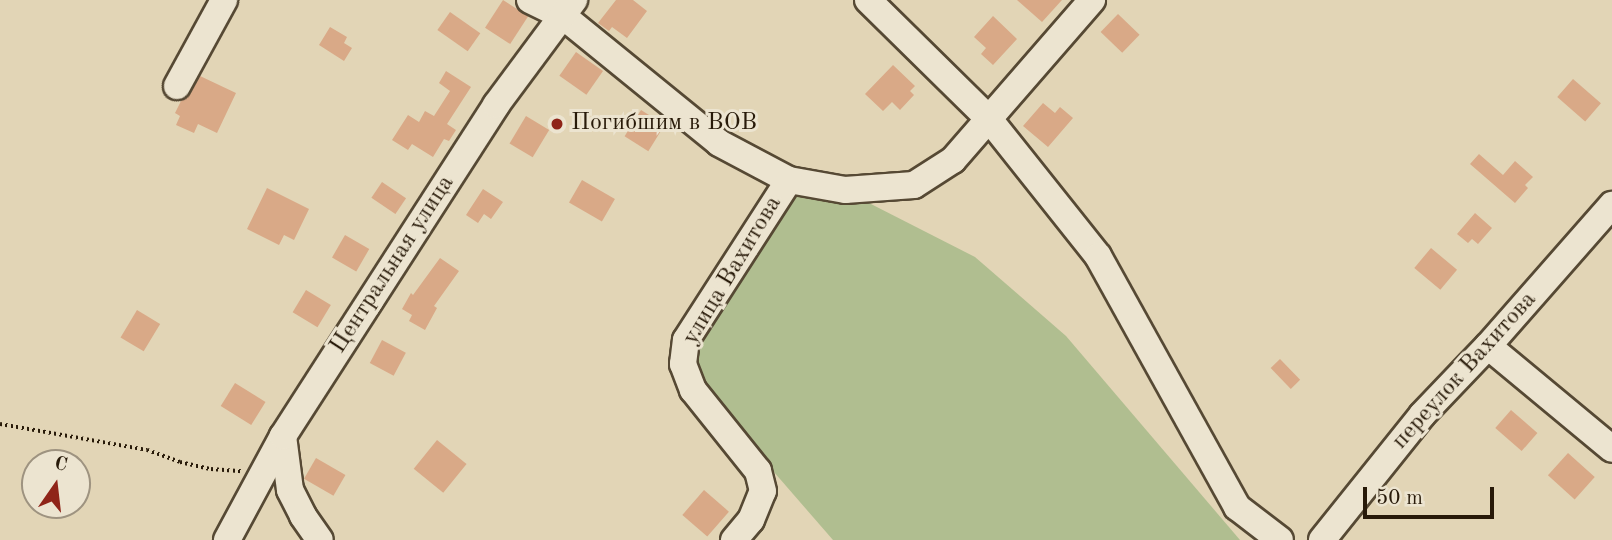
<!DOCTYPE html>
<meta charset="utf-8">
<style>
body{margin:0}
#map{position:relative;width:1612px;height:540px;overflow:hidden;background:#e2d5b6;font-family:"Old Standard TT",serif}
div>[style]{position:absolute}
.green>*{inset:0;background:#b0be90}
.building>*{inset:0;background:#d9a987;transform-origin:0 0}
.path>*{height:3.5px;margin-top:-1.75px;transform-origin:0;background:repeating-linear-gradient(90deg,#281a09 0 2px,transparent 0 5.5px)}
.roads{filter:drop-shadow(2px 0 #564934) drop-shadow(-2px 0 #564934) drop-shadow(0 2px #564934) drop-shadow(0 -2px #564934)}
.minor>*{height:26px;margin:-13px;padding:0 13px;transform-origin:13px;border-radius:13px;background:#ece4d0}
.dots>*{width:19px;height:19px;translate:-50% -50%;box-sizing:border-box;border:4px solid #ece4d0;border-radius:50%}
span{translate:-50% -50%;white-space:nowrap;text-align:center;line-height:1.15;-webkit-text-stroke:6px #ece4d0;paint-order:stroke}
.poi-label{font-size:24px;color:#281a09}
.left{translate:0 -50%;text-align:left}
.street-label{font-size:24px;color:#281a09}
.north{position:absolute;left:21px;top:449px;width:70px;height:70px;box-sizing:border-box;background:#ece4d0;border:2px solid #9e9380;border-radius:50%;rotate:14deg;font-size:19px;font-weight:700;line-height:28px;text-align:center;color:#281a09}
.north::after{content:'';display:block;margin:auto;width:24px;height:32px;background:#8f2418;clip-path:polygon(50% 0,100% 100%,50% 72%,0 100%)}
.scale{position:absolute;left:1363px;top:487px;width:131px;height:32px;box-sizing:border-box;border:4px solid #281a09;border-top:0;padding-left:9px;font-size:21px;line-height:24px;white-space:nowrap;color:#281a09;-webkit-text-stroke:5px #ece4d0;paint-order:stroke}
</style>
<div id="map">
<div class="green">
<div style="clip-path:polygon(796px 193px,869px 203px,975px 257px,1066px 336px,1240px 540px,833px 540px,693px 379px,693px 342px)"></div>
</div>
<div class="building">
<div style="left:503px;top:0;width:30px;height:33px;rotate:33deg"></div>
<div style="clip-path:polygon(616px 0,633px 0,647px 11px,627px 38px,612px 27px,609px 31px,598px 23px)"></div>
<div style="clip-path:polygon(1017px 0,1062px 0,1042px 22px)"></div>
<div style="left:450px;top:12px;width:37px;height:22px;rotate:35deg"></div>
<div style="left:1118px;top:14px;width:30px;height:25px;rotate:44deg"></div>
<div style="clip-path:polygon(993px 16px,1017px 39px,993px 65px,981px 54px,986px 48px,974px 37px)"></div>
<div style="clip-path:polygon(330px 27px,347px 37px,344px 43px,352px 48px,344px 61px,319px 45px)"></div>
<div style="left:576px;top:52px;width:33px;height:29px;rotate:35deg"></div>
<div style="clip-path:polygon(893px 65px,915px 86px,910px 91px,914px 95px,900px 110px,892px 102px,883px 111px,865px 94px)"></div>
<div style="clip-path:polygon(446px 71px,471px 87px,447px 124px,456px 130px,449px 141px,444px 139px,433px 157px,412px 144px,408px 150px,392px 140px,408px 115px,419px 122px,425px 111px,434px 116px,450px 91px,439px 83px)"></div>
<div style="clip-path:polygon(200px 76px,236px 93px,217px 133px,198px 124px,194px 133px,176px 125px,180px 116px,175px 113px,181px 101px,190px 94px)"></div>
<div style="left:1573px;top:79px;width:37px;height:24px;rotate:41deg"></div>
<div style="clip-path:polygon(1043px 103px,1055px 113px,1060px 107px,1073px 118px,1048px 147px,1023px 126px)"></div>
<div style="left:641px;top:110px;width:28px;height:31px;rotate:32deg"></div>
<div style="left:526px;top:116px;width:27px;height:32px;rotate:31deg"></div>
<div style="clip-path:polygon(1479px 154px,1503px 175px,1515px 161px,1533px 177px,1525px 185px,1528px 188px,1515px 203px,1470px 164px)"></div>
<div style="left:582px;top:180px;width:38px;height:26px;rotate:30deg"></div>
<div style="left:382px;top:182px;width:29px;height:19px;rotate:34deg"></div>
<div style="clip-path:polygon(267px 188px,309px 209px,294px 240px,284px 235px,279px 245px,247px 229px)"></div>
<div style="clip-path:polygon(483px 189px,503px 202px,491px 219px,484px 214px,478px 223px,466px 215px)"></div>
<div style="clip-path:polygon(1475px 213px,1492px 228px,1478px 244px,1472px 239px,1468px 243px,1457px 234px)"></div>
<div style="left:345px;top:235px;width:28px;height:26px;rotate:30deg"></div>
<div style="left:1431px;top:248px;width:34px;height:26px;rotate:40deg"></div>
<div style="clip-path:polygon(440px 258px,459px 271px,434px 306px,437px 308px,425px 330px,409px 321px,412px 315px,402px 309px,411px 293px,413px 295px)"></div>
<div style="left:306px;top:290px;width:29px;height:26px;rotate:31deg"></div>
<div style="left:137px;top:310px;width:27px;height:32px;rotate:31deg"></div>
<div style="left:382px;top:340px;width:27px;height:26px;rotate:28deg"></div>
<div style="left:1280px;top:359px;width:29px;height:13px;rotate:46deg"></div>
<div style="left:235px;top:383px;width:36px;height:27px;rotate:32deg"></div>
<div style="left:1511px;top:410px;width:35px;height:24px;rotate:41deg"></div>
<div style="left:437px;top:440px;width:38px;height:37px;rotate:39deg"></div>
<div style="left:1568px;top:453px;width:36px;height:30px;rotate:42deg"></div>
<div style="left:316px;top:458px;width:34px;height:24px;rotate:30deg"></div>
<div style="left:704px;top:490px;width:33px;height:33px;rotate:41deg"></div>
</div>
<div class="path">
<div style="left:0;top:424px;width:149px;rotate:10deg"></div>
<div style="left:147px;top:450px;width:35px;rotate:20deg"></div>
<div style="left:180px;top:462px;width:32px;rotate:13deg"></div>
<div style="left:211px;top:469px;width:31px;rotate:4deg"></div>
</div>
<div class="roads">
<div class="minor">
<div style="left:530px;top:0;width:37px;rotate:26deg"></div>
<div style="left:563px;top:16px;width:201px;rotate:39.1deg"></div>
<div style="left:719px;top:143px;width:79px;rotate:27.9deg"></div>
<div style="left:789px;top:180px;width:57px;rotate:10.1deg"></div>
<div style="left:845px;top:190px;width:69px;rotate:-4.1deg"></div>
<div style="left:914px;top:185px;width:46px;rotate:-32.7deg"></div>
<div style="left:953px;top:160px;width:212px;rotate:-49deg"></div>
<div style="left:868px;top:0;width:170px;rotate:44.5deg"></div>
<div style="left:989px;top:119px;width:175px;rotate:51.5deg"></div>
<div style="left:1098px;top:256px;width:287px;rotate:61deg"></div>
<div style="left:1237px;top:507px;width:54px;rotate:37.5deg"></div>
<div style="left:177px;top:86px;width:98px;rotate:-61.3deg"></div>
<div style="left:1488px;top:346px;width:161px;rotate:39.7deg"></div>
<div style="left:283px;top:436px;width:54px;rotate:82.6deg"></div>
<div style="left:290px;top:490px;width:29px;rotate:63deg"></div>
<div style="left:303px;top:516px;width:29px;rotate:55deg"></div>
<div style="left:227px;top:540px;width:118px;rotate:-61.7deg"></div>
<div style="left:283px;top:436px;width:394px;rotate:-57.2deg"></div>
<div style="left:496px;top:105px;width:131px;rotate:-53.4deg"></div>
<div style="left:734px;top:540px;width:26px;rotate:-50deg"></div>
<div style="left:751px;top:520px;width:31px;rotate:-68deg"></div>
<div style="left:763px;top:491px;width:21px;rotate:-104deg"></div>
<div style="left:758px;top:471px;width:104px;rotate:-128.7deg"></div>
<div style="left:693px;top:390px;width:28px;rotate:-111deg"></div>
<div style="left:683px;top:364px;width:24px;rotate:-83deg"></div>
<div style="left:686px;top:340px;width:190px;rotate:-57.2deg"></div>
<div style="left:1322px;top:540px;width:160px;rotate:-51.3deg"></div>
<div style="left:1422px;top:415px;width:95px;rotate:-46.3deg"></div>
<div style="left:1488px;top:346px;width:188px;rotate:-48.7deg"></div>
</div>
</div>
<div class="dots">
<div style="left:557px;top:124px;background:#8f2418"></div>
</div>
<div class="poi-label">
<span class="left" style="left:571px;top:124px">Погибшим в ВОВ</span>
</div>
<div class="street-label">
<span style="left:393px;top:265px;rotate:-57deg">Центральная улица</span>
<span style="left:733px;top:271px;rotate:-59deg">улица Вахитова</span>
<span style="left:1465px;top:371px;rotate:-48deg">переулок Вахитова</span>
</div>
<div class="north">С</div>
<div class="scale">50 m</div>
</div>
